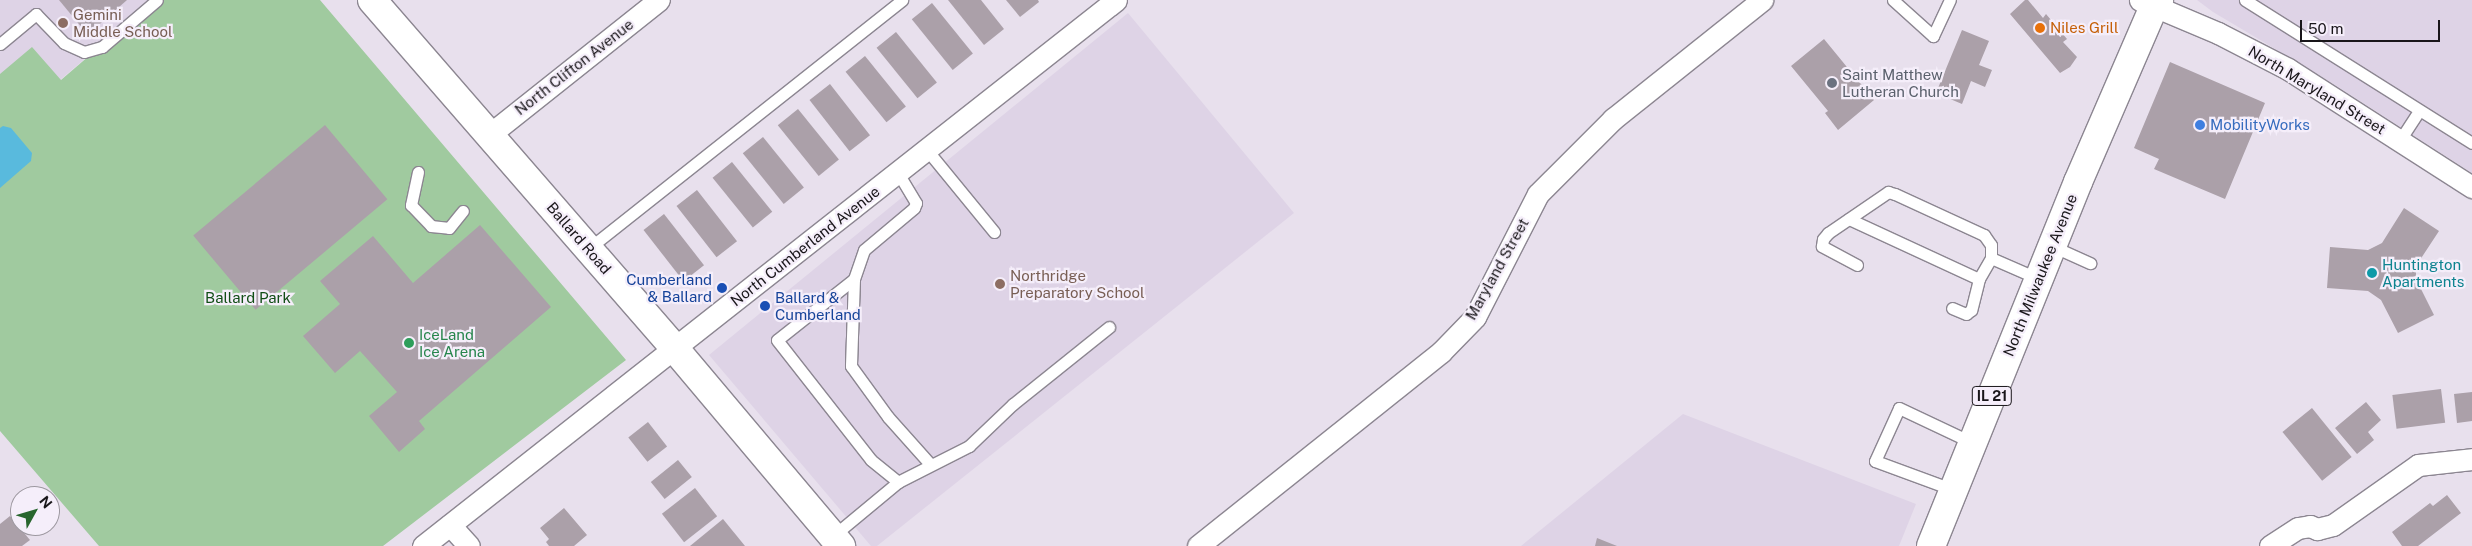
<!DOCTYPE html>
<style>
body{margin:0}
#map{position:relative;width:2472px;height:546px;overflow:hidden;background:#e8e0ed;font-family:"Public Sans",sans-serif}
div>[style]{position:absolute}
.built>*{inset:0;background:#ded3e6}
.green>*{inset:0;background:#a0ca9f}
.water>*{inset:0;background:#59badd}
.building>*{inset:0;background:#aba0a9;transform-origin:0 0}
.roads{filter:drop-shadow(1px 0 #8c8691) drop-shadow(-1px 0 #8c8691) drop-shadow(0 1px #8c8691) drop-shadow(0 -1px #8c8691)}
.service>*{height:11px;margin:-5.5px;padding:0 5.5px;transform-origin:5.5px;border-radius:5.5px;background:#fff}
.minor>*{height:21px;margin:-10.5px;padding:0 10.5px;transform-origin:10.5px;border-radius:10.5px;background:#fff}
.tertiary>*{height:28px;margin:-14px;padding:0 14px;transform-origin:14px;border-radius:14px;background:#fff}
.primary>*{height:28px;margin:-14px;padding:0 14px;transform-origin:14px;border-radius:14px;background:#fff}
.dots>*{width:14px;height:14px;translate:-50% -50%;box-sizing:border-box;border:2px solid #f5eefa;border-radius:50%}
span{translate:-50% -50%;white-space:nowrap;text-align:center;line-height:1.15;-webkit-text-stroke:4.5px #f5eefa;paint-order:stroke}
.shield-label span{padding:1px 4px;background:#f5eefa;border:1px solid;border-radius:4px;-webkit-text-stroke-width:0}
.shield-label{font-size:14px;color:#19161a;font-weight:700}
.education-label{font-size:15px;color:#785e54}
.left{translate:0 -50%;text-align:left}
.food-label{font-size:15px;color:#c56008}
.street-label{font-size:15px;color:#19161a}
.worship-label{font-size:15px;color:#5b616d}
.shop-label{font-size:15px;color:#366cbe}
.culture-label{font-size:15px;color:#0d838f}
.transit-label{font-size:15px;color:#164399}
.right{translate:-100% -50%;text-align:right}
.park-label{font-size:15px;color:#114e16}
.leisure-label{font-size:15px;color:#27864d}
.north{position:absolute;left:10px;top:486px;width:50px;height:50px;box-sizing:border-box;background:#f5eefa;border:1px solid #9d98a0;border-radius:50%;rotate:51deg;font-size:14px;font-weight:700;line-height:20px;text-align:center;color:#19161a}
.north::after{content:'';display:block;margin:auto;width:18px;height:22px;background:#27652d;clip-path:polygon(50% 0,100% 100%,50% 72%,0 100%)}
.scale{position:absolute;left:2300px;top:20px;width:140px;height:22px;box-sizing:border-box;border:2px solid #19161a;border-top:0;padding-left:6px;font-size:15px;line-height:18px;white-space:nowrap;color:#19161a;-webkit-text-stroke:4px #f5eefa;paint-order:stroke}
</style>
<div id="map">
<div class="built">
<div style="clip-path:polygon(0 0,154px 0,60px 80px,0 74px)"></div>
<div style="clip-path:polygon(2197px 0,2472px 0,2472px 173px,2329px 81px,2213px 12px)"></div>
<div style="clip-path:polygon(1128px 13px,1294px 213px,877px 546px,871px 546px,709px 355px)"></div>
<div style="clip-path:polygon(1683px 414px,1916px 504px,1899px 546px,1521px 546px)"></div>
</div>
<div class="green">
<div style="clip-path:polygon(154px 0,320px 0,626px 360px,383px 546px,99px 546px,0 431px,0 74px,32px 47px,61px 80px)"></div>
</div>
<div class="water">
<div style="clip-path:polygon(3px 126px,11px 128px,32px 153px,31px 161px,0 188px,0 128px)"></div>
</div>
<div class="building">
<div style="clip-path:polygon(59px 0,127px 0,93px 30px,83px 29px)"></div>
<div style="clip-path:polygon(948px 0,981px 0,1004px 29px,984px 45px)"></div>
<div style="clip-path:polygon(1006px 0,1038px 0,1039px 2px,1020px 17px)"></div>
<div style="clip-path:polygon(2025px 0,2028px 0,2043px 18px,2046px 14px,2067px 39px,2063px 42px,2077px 57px,2070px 67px,2060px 73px,2010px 14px)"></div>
<div style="left:932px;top:3px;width:65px;height:26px;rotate:51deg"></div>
<div style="clip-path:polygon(1962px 30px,1989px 41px,1979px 65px,1992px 70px,1985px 87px,1971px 81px,1962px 104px,1936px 93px)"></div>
<div style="left:896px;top:32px;width:65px;height:25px;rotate:51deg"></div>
<div style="clip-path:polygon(1824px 39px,1874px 100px,1838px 130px,1825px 113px,1828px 111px,1791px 66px)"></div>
<div style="left:865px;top:56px;width:65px;height:25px;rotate:51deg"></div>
<div style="clip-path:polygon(2170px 62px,2265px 103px,2225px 199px,2154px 169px,2159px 159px,2134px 148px)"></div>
<div style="left:830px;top:84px;width:65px;height:26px;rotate:52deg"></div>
<div style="left:798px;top:109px;width:65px;height:26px;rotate:51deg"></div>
<div style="left:325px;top:125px;width:97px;height:172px;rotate:50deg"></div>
<div style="left:763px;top:137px;width:65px;height:26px;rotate:51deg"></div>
<div style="left:732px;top:162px;width:64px;height:25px;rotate:51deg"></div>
<div style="left:697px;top:190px;width:65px;height:26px;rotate:52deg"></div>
<div style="clip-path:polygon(2404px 208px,2439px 231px,2416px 266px,2416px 279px,2434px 315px,2398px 333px,2381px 300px,2368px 291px,2327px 288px,2330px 247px,2368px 250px,2382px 243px)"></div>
<div style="left:664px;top:214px;width:65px;height:26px;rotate:52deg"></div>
<div style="clip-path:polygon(480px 225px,551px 307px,419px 421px,425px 429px,399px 452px,369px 416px,397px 392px,360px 351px,335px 373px,303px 336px,340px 304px,320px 281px,373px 236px,413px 283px)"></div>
<div style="left:2441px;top:389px;width:34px;height:49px;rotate:83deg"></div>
<div style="clip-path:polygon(2472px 392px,2472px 421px,2457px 423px,2454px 394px)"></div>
<div style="clip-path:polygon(2366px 402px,2381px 420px,2368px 432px,2374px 440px,2357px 454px,2335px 428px)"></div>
<div style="left:2312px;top:408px;width:63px;height:38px;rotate:51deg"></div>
<div style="left:648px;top:422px;width:31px;height:25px;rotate:52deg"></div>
<div style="left:678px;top:460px;width:22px;height:35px;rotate:51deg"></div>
<div style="left:695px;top:488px;width:36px;height:42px;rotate:52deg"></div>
<div style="clip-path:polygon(2447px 495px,2461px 513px,2418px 546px,2402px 546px,2392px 532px,2430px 503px,2433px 506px)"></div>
<div style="clip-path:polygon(564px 508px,587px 535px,574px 546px,549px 546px,546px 542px,549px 539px,540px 528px)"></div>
<div style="clip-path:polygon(10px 516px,30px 540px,22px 546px,0 546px,0 524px)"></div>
<div style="clip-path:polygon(723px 519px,745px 546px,690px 546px)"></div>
<div style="clip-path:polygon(1597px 538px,1617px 546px,1595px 546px)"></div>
</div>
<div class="roads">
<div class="service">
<div style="left:1893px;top:0;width:54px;rotate:42deg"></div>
<div style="left:1933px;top:36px;width:40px;rotate:-65deg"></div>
<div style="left:2245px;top:0;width:268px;rotate:32.2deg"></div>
<div style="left:0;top:44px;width:47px;rotate:-39.8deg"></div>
<div style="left:36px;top:14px;width:40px;rotate:46deg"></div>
<div style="left:64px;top:43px;width:22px;rotate:24deg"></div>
<div style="left:84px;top:52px;width:19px;rotate:-16deg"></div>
<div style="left:102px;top:47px;width:72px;rotate:-40.5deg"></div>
<div style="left:2400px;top:140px;width:35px;rotate:-57deg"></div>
<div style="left:927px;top:150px;width:106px;rotate:50.7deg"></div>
<div style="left:418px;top:172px;width:34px;rotate:102deg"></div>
<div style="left:411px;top:205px;width:29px;rotate:46deg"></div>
<div style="left:431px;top:226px;width:18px;rotate:6deg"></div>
<div style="left:449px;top:228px;width:22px;rotate:-51deg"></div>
<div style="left:898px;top:173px;width:35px;rotate:59deg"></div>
<div style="left:916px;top:203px;width:5px;rotate:112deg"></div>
<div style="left:914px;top:208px;width:65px;rotate:140deg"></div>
<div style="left:864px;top:250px;width:31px;rotate:109deg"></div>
<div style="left:854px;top:279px;width:87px;rotate:92deg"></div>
<div style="left:851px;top:366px;width:63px;rotate:54deg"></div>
<div style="left:888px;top:417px;width:63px;rotate:48.2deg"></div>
<div style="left:1849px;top:219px;width:143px;rotate:24.8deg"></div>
<div style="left:2052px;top:246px;width:42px;rotate:24.1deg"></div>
<div style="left:588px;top:249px;width:401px;rotate:-38.4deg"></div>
<div style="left:1991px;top:258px;width:52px;rotate:23.6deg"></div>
<div style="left:1857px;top:265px;width:40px;rotate:-152deg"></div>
<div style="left:1822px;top:246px;width:7px;rotate:-82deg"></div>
<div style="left:1823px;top:239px;width:8px;rotate:-50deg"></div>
<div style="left:1828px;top:233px;width:73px;rotate:-34.3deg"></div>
<div style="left:1888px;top:192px;width:7px;rotate:16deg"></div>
<div style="left:1895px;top:194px;width:98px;rotate:24.7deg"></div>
<div style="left:1984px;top:235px;width:12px;rotate:55deg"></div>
<div style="left:1991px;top:245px;width:13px;rotate:90deg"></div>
<div style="left:1991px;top:258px;width:24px;rotate:120deg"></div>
<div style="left:1979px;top:279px;width:32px;rotate:104deg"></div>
<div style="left:1971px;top:310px;width:6px;rotate:141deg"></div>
<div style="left:1966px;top:314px;width:15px;rotate:-157deg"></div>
<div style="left:854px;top:279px;width:98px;rotate:141.6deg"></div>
<div style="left:777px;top:340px;width:152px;rotate:51.9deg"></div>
<div style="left:871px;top:460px;width:35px;rotate:39deg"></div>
<div style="left:1954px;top:490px;width:84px;rotate:-159.8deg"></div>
<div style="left:1875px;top:461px;width:58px;rotate:-65.6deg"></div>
<div style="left:1899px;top:408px;width:82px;rotate:25.3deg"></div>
<div style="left:833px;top:536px;width:85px;rotate:-39.7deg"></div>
<div style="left:898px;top:482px;width:80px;rotate:-26.9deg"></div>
<div style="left:969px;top:446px;width:61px;rotate:-43.7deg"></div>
<div style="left:1013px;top:404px;width:123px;rotate:-38.7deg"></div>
</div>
<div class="minor">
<div style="left:2140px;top:0;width:85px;rotate:22.9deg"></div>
<div style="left:2218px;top:33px;width:79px;rotate:27.2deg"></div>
<div style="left:2288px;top:69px;width:219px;rotate:32.7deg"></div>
<div style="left:489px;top:135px;width:217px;rotate:-38.5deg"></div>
<div style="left:450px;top:525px;width:28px;rotate:48deg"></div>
<div style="left:423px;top:546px;width:882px;rotate:-38.23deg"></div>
<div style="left:1198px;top:546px;width:311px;rotate:-38.6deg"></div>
<div style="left:1441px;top:352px;width:49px;rotate:-45.8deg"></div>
<div style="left:1475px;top:317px;width:138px;rotate:-62.9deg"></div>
<div style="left:1538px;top:194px;width:106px;rotate:-45deg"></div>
<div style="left:1613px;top:119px;width:191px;rotate:-38.6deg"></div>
<div style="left:2270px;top:546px;width:33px;rotate:-33deg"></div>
<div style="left:2298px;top:528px;width:12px;rotate:-9deg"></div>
<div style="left:2310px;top:526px;width:8px;rotate:23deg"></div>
<div style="left:2317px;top:529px;width:16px;rotate:-14deg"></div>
<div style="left:2333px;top:525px;width:104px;rotate:-35.2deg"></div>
<div style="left:2418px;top:465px;width:54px;rotate:-6.3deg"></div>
</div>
<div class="tertiary">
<div style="left:372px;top:0;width:462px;rotate:49deg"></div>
<div style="left:675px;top:349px;width:258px;rotate:49.9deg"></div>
</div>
<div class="primary">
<div style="left:1931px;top:546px;width:393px;rotate:-68deg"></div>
<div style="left:2078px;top:182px;width:192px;rotate:-66.6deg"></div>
<div style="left:2154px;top:6px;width:8px;rotate:-50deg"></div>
</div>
</div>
<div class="dots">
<div style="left:63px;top:23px;background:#8d6e63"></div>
<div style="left:2040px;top:28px;background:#e8710a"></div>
<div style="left:1832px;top:83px;background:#6b7280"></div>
<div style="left:2200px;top:125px;background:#3f7fe0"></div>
<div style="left:2372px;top:273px;background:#0f9aa8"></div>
<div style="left:1000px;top:284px;background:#8d6e63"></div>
<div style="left:722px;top:288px;background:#1a4fb4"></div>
<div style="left:765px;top:306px;background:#1a4fb4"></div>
<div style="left:409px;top:343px;background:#2e9e5b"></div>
</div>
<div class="shield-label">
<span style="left:1992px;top:396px">IL 21</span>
</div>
<div class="education-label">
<span class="left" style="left:73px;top:23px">Gemini<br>Middle School</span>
<span class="left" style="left:1010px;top:284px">Northridge<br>Preparatory School</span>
</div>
<div class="food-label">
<span class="left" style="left:2050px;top:28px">Niles Grill</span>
</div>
<div class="street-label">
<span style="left:574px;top:67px;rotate:-38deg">North Clifton Avenue</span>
<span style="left:2317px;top:90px;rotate:31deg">North Maryland Street</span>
<span style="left:579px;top:238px;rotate:49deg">Ballard Road</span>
<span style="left:805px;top:246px;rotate:-38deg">North Cumberland Avenue</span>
<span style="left:1497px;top:269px;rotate:-61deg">Maryland Street</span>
<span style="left:2040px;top:275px;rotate:-68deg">North Milwaukee Avenue</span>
</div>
<div class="worship-label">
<span class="left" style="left:1842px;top:83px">Saint Matthew<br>Lutheran Church</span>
</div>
<div class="shop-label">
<span class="left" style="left:2210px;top:125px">MobilityWorks</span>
</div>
<div class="culture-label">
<span class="left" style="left:2382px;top:273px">Huntington<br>Apartments</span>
</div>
<div class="transit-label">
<span class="right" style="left:712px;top:288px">Cumberland<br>&amp; Ballard</span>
<span class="left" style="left:775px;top:306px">Ballard &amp;<br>Cumberland</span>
</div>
<div class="park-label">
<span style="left:248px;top:298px">Ballard Park</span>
</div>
<div class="leisure-label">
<span class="left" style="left:419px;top:343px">IceLand<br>Ice Arena</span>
</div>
<div class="north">N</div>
<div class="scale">50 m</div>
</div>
